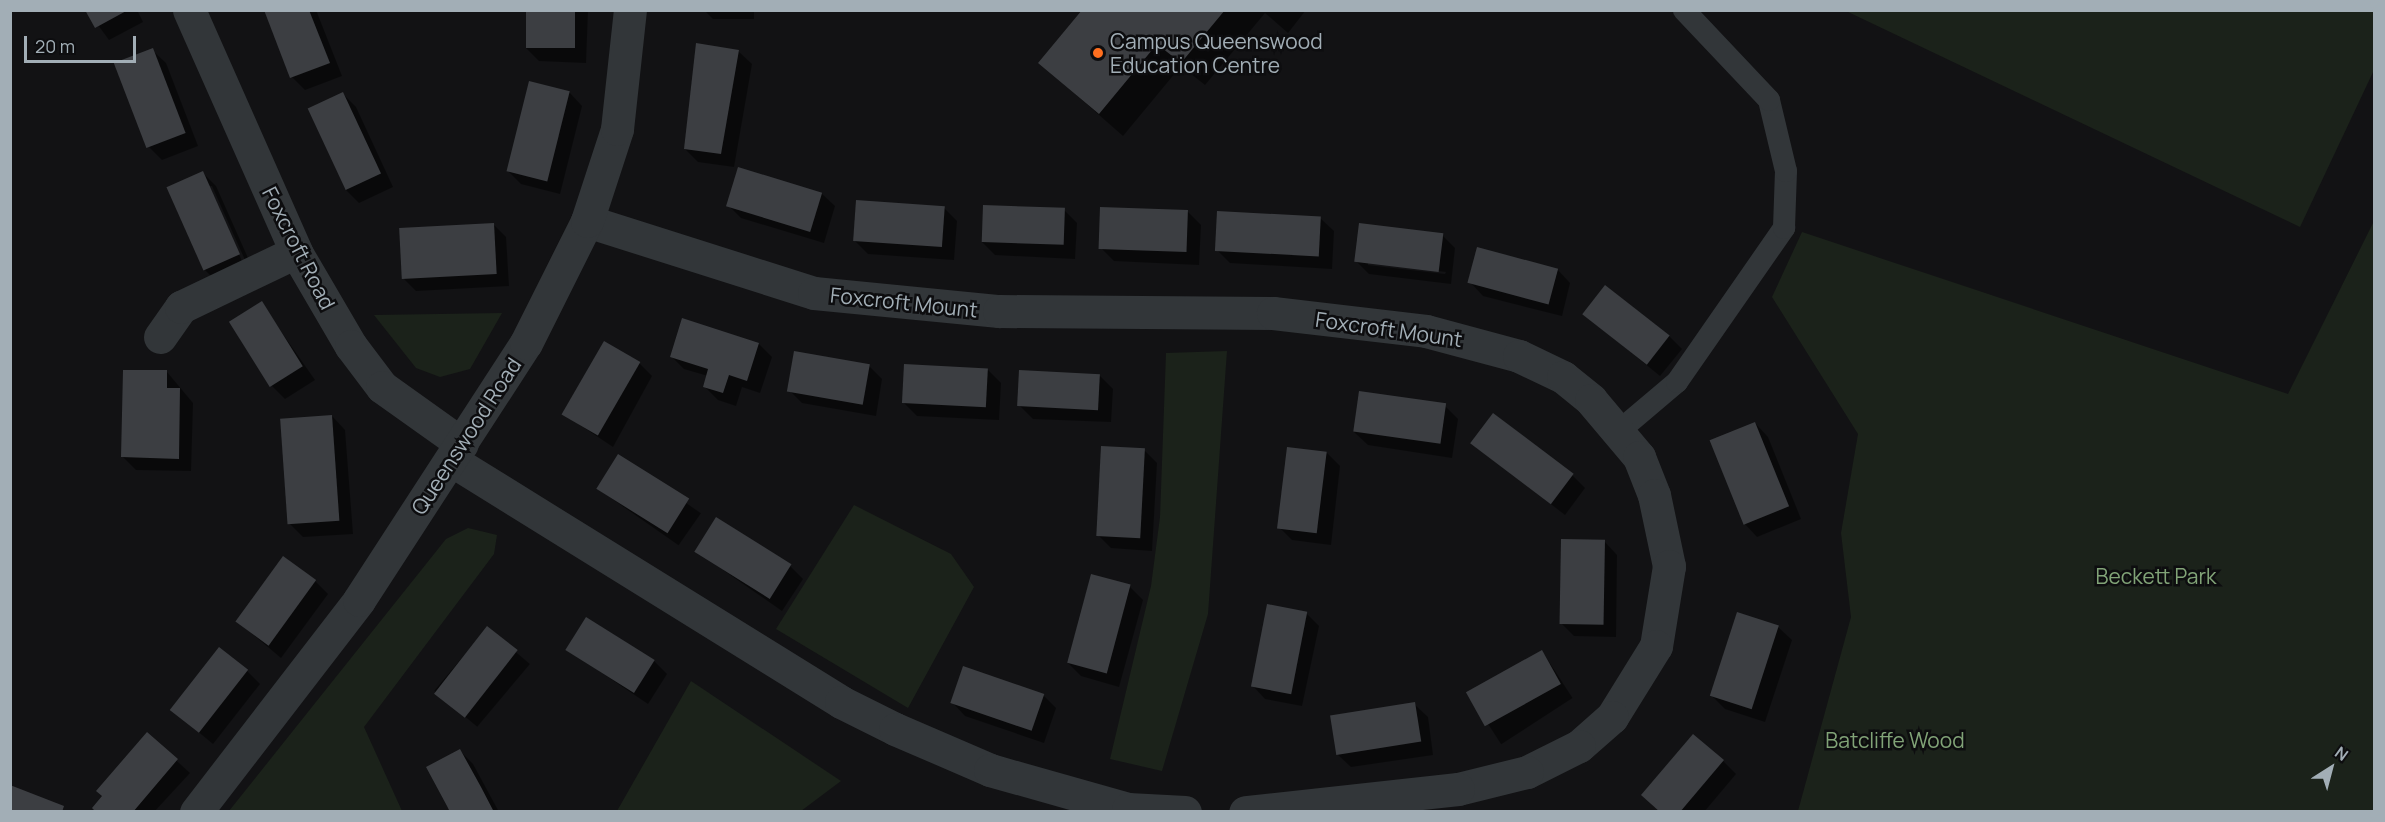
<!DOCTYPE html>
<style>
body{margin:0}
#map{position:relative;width:2385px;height:822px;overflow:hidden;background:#121214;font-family:Manrope,sans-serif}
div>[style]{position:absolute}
.green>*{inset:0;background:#1b221a}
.shadow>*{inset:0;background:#0007;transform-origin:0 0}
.building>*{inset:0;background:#3c3e42;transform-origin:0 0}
.service>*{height:22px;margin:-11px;padding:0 11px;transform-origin:11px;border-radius:11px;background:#323639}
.minor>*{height:33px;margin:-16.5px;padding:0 16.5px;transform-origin:16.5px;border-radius:16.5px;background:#323639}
.dots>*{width:16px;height:16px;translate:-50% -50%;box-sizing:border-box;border:3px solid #0d0d0f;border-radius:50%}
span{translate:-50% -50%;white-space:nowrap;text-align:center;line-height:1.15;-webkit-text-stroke:5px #0d0d0f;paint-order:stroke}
.poi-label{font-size:21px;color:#a2aeb6}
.left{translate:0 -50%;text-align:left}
.street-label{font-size:21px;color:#a2aeb6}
.park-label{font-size:21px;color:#81a377}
.frame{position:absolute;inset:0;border:12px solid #a2aeb6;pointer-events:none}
.north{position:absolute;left:2301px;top:738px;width:60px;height:60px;-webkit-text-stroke:4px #0d0d0f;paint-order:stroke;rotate:36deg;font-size:16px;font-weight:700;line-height:24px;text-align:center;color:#a2aeb6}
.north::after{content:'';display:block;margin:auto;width:21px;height:27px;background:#a2aeb6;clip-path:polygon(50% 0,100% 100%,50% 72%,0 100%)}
.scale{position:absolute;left:24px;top:36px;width:112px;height:27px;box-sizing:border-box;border:3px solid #a2aeb6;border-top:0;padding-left:8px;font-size:18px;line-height:21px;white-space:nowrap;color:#a2aeb6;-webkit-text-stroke:4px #0d0d0f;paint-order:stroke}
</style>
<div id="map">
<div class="green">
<div style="clip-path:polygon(1846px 11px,2374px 11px,2374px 70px,2300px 227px)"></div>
<div style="clip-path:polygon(2374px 221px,2374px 811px,1798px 811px,1851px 617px,1841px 533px,1858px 434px,1772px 297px,1802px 232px,2288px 394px)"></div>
<div style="clip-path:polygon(502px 313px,470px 369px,440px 377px,416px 368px,374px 315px)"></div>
<div style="clip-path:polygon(1227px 351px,1208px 614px,1162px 771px,1110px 759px,1151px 586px,1160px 517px,1166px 353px)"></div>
<div style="clip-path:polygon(854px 505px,951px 554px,974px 587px,908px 708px,776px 629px)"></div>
<div style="clip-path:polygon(468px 528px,497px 535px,494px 554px,364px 727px,402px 811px,229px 811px,446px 539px)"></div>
<div style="clip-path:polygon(691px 681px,841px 781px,801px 811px,617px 811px)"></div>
</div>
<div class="shadow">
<div style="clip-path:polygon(87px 10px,137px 10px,143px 22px,109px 40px)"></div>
<div style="clip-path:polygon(265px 10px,316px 10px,342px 76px,305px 90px,292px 77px)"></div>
<div style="clip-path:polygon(528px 10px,588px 10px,586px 63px,539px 61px,526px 48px)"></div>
<div style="clip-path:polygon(704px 10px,754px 10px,754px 19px,713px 19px)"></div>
<div style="clip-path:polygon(1084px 10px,1306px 10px,1288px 33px,1265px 13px,1205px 85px,1181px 66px,1123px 136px,1040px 63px)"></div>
<div style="clip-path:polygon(152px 50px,166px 63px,198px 146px,162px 160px,149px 147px)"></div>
<div style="clip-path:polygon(738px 51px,752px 64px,734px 167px,698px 162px,685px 149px)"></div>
<div style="clip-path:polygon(569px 92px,582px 106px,560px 194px,521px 184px,508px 171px)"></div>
<div style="clip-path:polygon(343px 94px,356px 107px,393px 187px,359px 203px,346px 190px)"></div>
<div style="clip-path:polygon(evenodd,203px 173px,216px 186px,252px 267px,217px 282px,204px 269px,203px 173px,209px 186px,212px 186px,245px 260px,242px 261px,209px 186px)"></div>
<div style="clip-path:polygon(821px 193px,835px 206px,824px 243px,741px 218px,728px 205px)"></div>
<div style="clip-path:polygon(944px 208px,957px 221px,954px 260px,868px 254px,855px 241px)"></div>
<div style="clip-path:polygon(1064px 210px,1077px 223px,1075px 259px,995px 255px,982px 242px)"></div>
<div style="clip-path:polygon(1188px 212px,1201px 225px,1199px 265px,1114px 261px,1101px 248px)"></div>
<div style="clip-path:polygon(1320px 218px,1334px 231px,1332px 269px,1230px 263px,1217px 250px)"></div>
<div style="clip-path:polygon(493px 224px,506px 237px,509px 286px,416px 291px,403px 278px)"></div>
<div style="clip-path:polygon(evenodd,1442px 235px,1455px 248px,1451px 284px,1369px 274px,1356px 261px,1442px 235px,1368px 262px,1446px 272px,1445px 274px,1368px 265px,1368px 262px)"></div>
<div style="clip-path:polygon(1557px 269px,1570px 283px,1562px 316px,1483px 296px,1470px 282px)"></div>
<div style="clip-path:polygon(261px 303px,315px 380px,285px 399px,272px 386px)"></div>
<div style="clip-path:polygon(1584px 314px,1669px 336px,1682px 349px,1660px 376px)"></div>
<div style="clip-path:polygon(759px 344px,772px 357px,760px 393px,742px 387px,736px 406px,718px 400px,705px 387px,708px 376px,684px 369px,671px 356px)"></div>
<div style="clip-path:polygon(639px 363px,652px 376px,613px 447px,565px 415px)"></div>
<div style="clip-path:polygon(869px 366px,882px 379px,876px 416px,802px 403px,789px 390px)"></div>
<div style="clip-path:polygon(988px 370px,1001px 383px,999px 420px,917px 416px,904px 403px)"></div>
<div style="clip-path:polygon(167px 372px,193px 403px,191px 471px,136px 470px,123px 457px)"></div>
<div style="clip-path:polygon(1099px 375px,1113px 389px,1111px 422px,1033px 419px,1019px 405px)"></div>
<div style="clip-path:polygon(1445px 406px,1458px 419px,1452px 458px,1368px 445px,1354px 432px)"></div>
<div style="clip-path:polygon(332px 416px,345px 430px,353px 534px,303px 537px,290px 524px)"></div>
<div style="clip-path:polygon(1755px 423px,1768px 437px,1801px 519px,1757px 537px,1744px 523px)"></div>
<div style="clip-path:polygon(1472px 443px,1572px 475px,1585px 488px,1565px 515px)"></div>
<div style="clip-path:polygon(1144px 450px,1157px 463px,1152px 551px,1111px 548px,1098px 535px)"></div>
<div style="clip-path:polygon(1327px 453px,1340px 466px,1331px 545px,1292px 540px,1279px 527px)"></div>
<div style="left:619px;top:456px;width:100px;height:39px;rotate:35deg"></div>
<div style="clip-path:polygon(1604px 541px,1617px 555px,1616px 637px,1574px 636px,1561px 623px)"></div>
<div style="clip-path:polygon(696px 551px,790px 566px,803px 579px,782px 611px)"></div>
<div style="clip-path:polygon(315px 581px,328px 594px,281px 658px,237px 621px)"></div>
<div style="clip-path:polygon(1130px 587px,1143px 600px,1119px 687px,1081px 676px,1068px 663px)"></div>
<div style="clip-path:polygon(1306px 613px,1319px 626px,1302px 706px,1265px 699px,1252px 685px)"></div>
<div style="clip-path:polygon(1778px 627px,1792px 640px,1765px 722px,1725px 709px,1712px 696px)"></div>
<div style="left:487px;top:628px;width:56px;height:82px;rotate:40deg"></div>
<div style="clip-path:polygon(568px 650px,654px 661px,667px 674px,648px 704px)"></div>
<div style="left:1542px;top:651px;width:56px;height:85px;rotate:57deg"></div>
<div style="clip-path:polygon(247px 671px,260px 684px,213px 744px,172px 710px)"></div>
<div style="clip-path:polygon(1043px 695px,1056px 708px,1044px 743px,965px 716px,952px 702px)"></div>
<div style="clip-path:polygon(1414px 704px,1428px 717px,1433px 755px,1351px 767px,1337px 754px)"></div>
<div style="clip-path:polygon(147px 734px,190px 773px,154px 812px,98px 812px)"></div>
<div style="clip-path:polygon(460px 751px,473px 764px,499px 812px,452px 812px)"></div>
<div style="clip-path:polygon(1723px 761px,1736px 774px,1704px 812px,1660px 812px)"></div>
</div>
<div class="building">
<div style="clip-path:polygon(85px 10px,128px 10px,95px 28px)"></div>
<div style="clip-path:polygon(264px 10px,309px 10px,330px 63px,290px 78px)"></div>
<div style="left:526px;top:10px;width:49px;height:38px"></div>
<div style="clip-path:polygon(1082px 10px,1225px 10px,1181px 63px,1157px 44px,1099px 114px,1038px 63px)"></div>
<div style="clip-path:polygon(696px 43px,739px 50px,721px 154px,684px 149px)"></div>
<div style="left:153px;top:48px;width:91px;height:42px;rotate:69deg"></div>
<div style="left:529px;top:81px;width:42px;height:93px;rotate:14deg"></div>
<div style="left:343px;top:92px;width:90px;height:39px;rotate:65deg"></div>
<div style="left:738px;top:167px;width:88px;height:41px;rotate:17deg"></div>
<div style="left:203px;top:171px;width:91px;height:40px;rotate:66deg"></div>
<div style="left:856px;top:200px;width:89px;height:41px;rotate:4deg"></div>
<div style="left:983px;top:205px;width:82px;height:37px;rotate:2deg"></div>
<div style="left:1100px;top:207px;width:88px;height:42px;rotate:2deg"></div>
<div style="left:1217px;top:211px;width:104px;height:40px;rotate:3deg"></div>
<div style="left:494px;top:223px;width:51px;height:95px;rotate:87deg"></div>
<div style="left:1359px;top:223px;width:85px;height:39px;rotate:7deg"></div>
<div style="left:1477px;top:247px;width:84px;height:37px;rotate:15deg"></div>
<div style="left:1605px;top:285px;width:82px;height:37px;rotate:38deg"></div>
<div style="left:262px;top:301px;width:77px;height:39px;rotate:58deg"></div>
<div style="clip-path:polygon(682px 318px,759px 343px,747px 381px,729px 375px,723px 393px,703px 387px,708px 369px,670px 357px)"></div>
<div style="left:604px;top:341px;width:42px;height:85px;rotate:30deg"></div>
<div style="left:794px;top:351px;width:77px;height:41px;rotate:10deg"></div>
<div style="left:904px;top:364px;width:84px;height:39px;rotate:3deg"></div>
<div style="clip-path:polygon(123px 370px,167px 370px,167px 388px,180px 388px,179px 459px,121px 457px)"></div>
<div style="left:1019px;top:370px;width:81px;height:36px;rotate:3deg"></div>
<div style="left:1359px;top:391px;width:88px;height:41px;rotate:8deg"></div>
<div style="left:1493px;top:413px;width:101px;height:38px;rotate:37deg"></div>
<div style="left:332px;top:415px;width:106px;height:52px;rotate:86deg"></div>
<div style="left:1755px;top:422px;width:91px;height:49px;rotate:68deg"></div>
<div style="left:1101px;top:446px;width:44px;height:90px;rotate:3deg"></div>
<div style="left:1287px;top:447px;width:40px;height:82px;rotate:7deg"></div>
<div style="left:618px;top:454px;width:84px;height:41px;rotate:32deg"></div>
<div style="left:716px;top:517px;width:89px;height:41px;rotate:32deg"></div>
<div style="left:1561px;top:539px;width:44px;height:85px;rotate:1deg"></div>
<div style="left:283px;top:556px;width:41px;height:81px;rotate:36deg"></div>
<div style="left:1091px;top:574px;width:41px;height:92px;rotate:15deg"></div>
<div style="left:1267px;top:604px;width:41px;height:84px;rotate:11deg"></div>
<div style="left:1737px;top:612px;width:44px;height:88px;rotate:18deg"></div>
<div style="left:586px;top:617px;width:81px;height:39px;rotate:32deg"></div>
<div style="left:487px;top:626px;width:39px;height:86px;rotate:38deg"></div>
<div style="left:219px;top:647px;width:37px;height:80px;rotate:38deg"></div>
<div style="left:1542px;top:650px;width:39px;height:87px;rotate:61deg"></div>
<div style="left:963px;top:666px;width:86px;height:39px;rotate:19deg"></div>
<div style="left:1415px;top:702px;width:40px;height:86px;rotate:81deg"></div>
<div style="clip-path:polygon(147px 732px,178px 759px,133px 812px,96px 812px,92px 808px,102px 796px,96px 791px)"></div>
<div style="clip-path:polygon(1693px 734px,1724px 760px,1680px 812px,1660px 812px,1641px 795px)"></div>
<div style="clip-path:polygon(460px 749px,481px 787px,494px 812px,450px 812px,447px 806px,426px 767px)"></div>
<div style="clip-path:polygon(10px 785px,64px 806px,62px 812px,10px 812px)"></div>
</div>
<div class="service">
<div style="left:1619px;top:431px;width:76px;rotate:-40.2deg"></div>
<div style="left:1677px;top:382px;width:188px;rotate:-55.2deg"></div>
<div style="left:1784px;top:228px;width:57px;rotate:-88deg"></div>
<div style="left:1786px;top:171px;width:73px;rotate:-103.5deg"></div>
<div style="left:1769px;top:100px;width:124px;rotate:-133.4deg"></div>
</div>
<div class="minor">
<div style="left:189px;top:10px;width:265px;rotate:66.1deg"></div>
<div style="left:296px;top:252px;width:109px;rotate:59.7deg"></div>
<div style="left:351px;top:346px;width:51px;rotate:52.9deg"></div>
<div style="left:382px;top:387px;width:98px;rotate:35.5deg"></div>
<div style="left:587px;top:221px;width:238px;rotate:17.6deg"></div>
<div style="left:814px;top:293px;width:186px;rotate:5.6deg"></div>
<div style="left:999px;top:311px;width:274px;rotate:0.4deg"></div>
<div style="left:1273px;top:313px;width:154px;rotate:6.7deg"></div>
<div style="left:1426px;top:331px;width:96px;rotate:15deg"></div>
<div style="left:1519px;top:356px;width:49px;rotate:25.5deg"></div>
<div style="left:1563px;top:377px;width:36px;rotate:39deg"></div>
<div style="left:1591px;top:400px;width:75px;rotate:49.9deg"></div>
<div style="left:1639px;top:457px;width:41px;rotate:68.5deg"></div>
<div style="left:1654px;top:495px;width:73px;rotate:78.1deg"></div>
<div style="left:1669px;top:566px;width:81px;rotate:99.2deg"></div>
<div style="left:1656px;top:646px;width:84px;rotate:121.8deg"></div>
<div style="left:1612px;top:717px;width:44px;rotate:138.7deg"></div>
<div style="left:1579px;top:746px;width:58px;rotate:153.4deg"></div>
<div style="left:1527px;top:772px;width:71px;rotate:166.2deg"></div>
<div style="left:1458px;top:789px;width:214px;rotate:173.8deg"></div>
<div style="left:160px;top:337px;width:37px;rotate:-55deg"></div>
<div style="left:181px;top:307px;width:127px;rotate:-25.6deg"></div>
<div style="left:451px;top:460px;width:459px;rotate:31.8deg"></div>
<div style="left:841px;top:702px;width:60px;rotate:26.6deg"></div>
<div style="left:895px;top:729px;width:103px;rotate:23.3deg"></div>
<div style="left:990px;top:770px;width:143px;rotate:15.8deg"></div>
<div style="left:1128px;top:809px;width:57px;rotate:3deg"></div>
<div style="left:196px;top:812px;width:267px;rotate:-52.4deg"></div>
<div style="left:359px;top:600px;width:306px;rotate:-57deg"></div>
<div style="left:526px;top:343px;width:136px;rotate:-63.4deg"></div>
<div style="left:587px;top:221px;width:97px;rotate:-71.9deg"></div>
<div style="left:617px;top:129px;width:120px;rotate:-83.8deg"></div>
</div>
<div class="dots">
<div style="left:1098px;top:53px;background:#ff6f1f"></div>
</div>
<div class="poi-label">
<span class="left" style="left:1110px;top:53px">Campus Queenswood<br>Education Centre</span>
</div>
<div class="street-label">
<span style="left:299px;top:248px;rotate:63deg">Foxcroft Road</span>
<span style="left:904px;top:302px;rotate:6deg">Foxcroft Mount</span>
<span style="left:1389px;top:329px;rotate:8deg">Foxcroft Mount</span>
<span style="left:466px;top:436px;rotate:-57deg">Queenswood Road</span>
</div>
<div class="park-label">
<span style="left:2156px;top:576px">Beckett Park</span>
<span style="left:1895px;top:740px">Batcliffe Wood</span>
</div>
<div class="frame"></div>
<div class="north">N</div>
<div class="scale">20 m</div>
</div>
